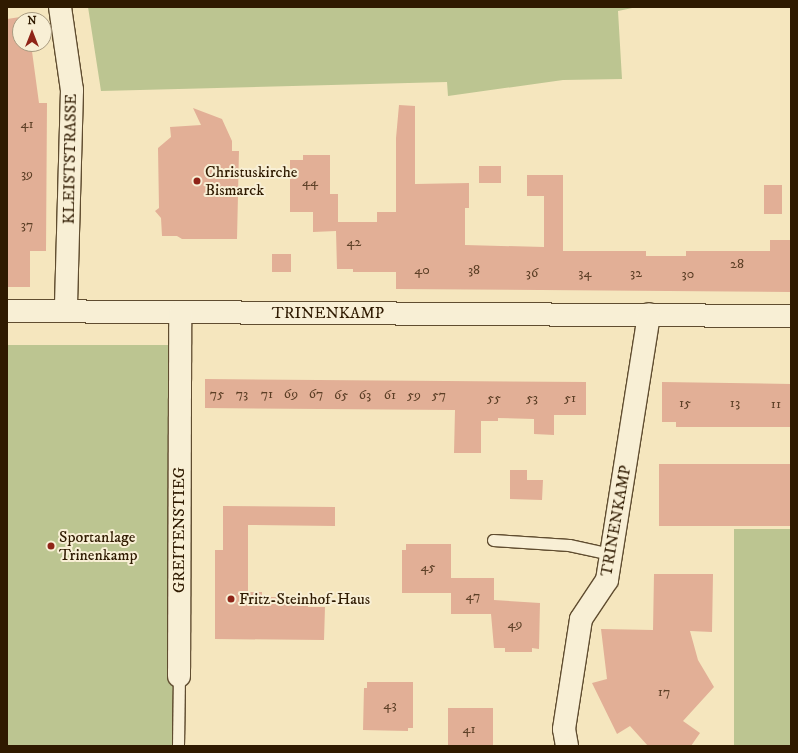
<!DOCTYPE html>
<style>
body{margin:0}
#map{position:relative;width:798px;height:753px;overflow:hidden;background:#f5e6be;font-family:"IM FELL DW Pica",serif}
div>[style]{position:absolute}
.green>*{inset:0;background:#bcc591;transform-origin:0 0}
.building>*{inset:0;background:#e2af96;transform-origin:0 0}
.roads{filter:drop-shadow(1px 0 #604d30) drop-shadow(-1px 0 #604d30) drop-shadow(0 1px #604d30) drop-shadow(0 -1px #604d30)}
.service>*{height:11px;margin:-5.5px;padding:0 5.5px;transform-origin:5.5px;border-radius:5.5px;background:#f8efd5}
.minor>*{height:22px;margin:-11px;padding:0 11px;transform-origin:11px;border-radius:11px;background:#f8efd5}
.dots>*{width:11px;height:11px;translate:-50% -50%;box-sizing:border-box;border:2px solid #f8efd5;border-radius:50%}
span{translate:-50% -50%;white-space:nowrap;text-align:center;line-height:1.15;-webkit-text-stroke:4px #f8efd5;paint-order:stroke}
.number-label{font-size:14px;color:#5c3f26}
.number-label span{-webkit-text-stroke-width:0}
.street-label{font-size:16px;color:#2f1a00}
.poi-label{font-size:16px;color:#2f1a00}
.left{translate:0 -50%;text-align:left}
.frame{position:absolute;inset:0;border:8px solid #2f1a00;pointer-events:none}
.north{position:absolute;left:12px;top:12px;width:40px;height:40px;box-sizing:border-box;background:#f8efd5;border:1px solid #a89a80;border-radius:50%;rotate:0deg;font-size:11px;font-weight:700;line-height:16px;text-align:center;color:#2f1a00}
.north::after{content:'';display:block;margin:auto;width:14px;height:18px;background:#8f2418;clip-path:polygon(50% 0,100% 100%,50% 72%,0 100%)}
</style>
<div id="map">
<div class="green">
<div style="clip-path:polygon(88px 7px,637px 7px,618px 11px,622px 79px,563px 80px,448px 96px,447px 82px,101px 91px)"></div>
<div style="left:7px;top:345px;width:171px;height:401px"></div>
<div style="left:791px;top:529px;width:217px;height:57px;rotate:90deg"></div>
</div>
<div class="building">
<div style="clip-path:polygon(27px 16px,27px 20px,20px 20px,20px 44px,31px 44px,39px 103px,47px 103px,46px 251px,30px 251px,30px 287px,7px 287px,7px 19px)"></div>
<div style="clip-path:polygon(399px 105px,415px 106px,415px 184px,469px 183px,469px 208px,465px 208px,465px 245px,544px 247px,544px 196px,527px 196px,527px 175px,563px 175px,563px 251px,646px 251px,646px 256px,686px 256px,686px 251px,770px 251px,770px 240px,791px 240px,791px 292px,396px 289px,396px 272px,353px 272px,353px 269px,337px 269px,336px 231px,313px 232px,313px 212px,290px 212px,290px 160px,303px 160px,303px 155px,330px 155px,330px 194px,338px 194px,338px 222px,377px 222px,377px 212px,396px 212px,396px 138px)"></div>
<div style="clip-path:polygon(193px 108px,222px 119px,232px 141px,232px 151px,239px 151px,237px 239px,182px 239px,177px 236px,162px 236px,161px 218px,155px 211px,159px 208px,158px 148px,171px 137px,170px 127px,201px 125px)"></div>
<div style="left:479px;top:166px;width:22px;height:17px"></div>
<div style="left:764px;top:185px;width:18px;height:29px"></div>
<div style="left:272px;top:254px;width:19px;height:18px"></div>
<div style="clip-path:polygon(205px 379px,586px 382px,586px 415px,554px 415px,554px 435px,534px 434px,534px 419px,498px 418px,498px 421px,481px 421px,481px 453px,454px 453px,455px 410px,205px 408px)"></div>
<div style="clip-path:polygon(662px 382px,791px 384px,791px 427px,676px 427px,676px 422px,662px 422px)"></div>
<div style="left:659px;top:464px;width:131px;height:62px"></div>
<div style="clip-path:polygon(510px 470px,527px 470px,527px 480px,543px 480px,542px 500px,510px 499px)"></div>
<div style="clip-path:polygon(223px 506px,335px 507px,335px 526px,248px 525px,248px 592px,262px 592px,262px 597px,308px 597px,308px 607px,325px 607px,324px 640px,215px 639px,215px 550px,223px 550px)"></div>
<div style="clip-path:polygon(406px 544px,451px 544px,451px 593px,402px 593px,402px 550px,406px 550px)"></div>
<div style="clip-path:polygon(654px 574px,713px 574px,712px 632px,690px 631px,698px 660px,714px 687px,683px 721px,700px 733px,691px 746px,648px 746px,630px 726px,617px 734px,592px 683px,607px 679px,601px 629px,653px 630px)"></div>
<div style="clip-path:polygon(451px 578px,494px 578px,494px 600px,540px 603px,539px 649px,532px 648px,532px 652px,505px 652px,505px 648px,494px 648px,491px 614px,451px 614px)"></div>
<div style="clip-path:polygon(367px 682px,413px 682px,413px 728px,408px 728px,408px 731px,363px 730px,364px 688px,367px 688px)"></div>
<div style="left:448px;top:708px;width:45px;height:38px"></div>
</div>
<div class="roads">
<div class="service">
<div style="left:493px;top:540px;width:76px;rotate:3.8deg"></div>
<div style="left:569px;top:545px;width:43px;rotate:12.1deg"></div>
<div style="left:178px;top:746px;width:70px;rotate:-89.2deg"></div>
</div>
<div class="minor">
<div style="left:60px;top:7px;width:84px;rotate:81.8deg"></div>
<div style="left:72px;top:90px;width:221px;rotate:91.6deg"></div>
<div style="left:7px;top:311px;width:784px;rotate:0.37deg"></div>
<div style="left:179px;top:676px;width:363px;rotate:-89.8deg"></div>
<div style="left:567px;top:746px;width:17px;rotate:-100deg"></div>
<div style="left:564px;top:729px;width:111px;rotate:-81.2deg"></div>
<div style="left:581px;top:619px;width:47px;rotate:-56.3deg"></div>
<div style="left:607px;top:580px;width:269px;rotate:-81deg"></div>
</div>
</div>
<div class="dots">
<div style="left:197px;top:181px;background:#8f2418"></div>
<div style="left:51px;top:546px;background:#8f2418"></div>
<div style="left:231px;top:599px;background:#8f2418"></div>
</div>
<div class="number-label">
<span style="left:27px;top:124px">41</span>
<span style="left:27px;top:174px">39</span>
<span style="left:310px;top:182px">44</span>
<span style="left:27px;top:225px">37</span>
<span style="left:354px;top:242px">42</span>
<span style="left:737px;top:264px">28</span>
<span style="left:422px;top:270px">40</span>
<span style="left:474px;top:270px">38</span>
<span style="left:532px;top:273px">36</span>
<span style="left:585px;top:273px">34</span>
<span style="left:636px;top:273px">32</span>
<span style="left:688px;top:274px">30</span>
<span style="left:217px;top:394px">75</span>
<span style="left:242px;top:394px">73</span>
<span style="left:267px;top:394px">71</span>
<span style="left:291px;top:394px">69</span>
<span style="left:316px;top:394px">67</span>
<span style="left:341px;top:395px">65</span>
<span style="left:365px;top:395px">63</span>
<span style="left:390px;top:395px">61</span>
<span style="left:414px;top:395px">59</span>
<span style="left:439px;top:395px">57</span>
<span style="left:494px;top:398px">55</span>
<span style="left:532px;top:398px">53</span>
<span style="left:570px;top:398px">51</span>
<span style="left:685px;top:403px">15</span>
<span style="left:735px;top:403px">13</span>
<span style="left:776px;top:404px">11</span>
<span style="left:428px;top:567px">45</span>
<span style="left:473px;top:596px">47</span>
<span style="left:515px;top:624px">49</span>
<span style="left:664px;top:692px">17</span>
<span style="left:390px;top:705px">43</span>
<span style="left:469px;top:729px">41</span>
</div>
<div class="street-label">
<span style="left:70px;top:159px;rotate:-89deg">KLEISTSTRASSE</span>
<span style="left:328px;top:313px">TRINENKAMP</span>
<span style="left:616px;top:521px;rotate:-80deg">TRINENKAMP</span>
<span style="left:179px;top:530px;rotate:-90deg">GREITENSTIEG</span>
</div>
<div class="poi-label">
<span class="left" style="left:205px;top:181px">Christuskirche<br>Bismarck</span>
<span class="left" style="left:59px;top:546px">Sportanlage<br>Trinenkamp</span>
<span class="left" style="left:239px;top:599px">Fritz-Steinhof-Haus</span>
</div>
<div class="frame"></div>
<div class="north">N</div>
</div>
